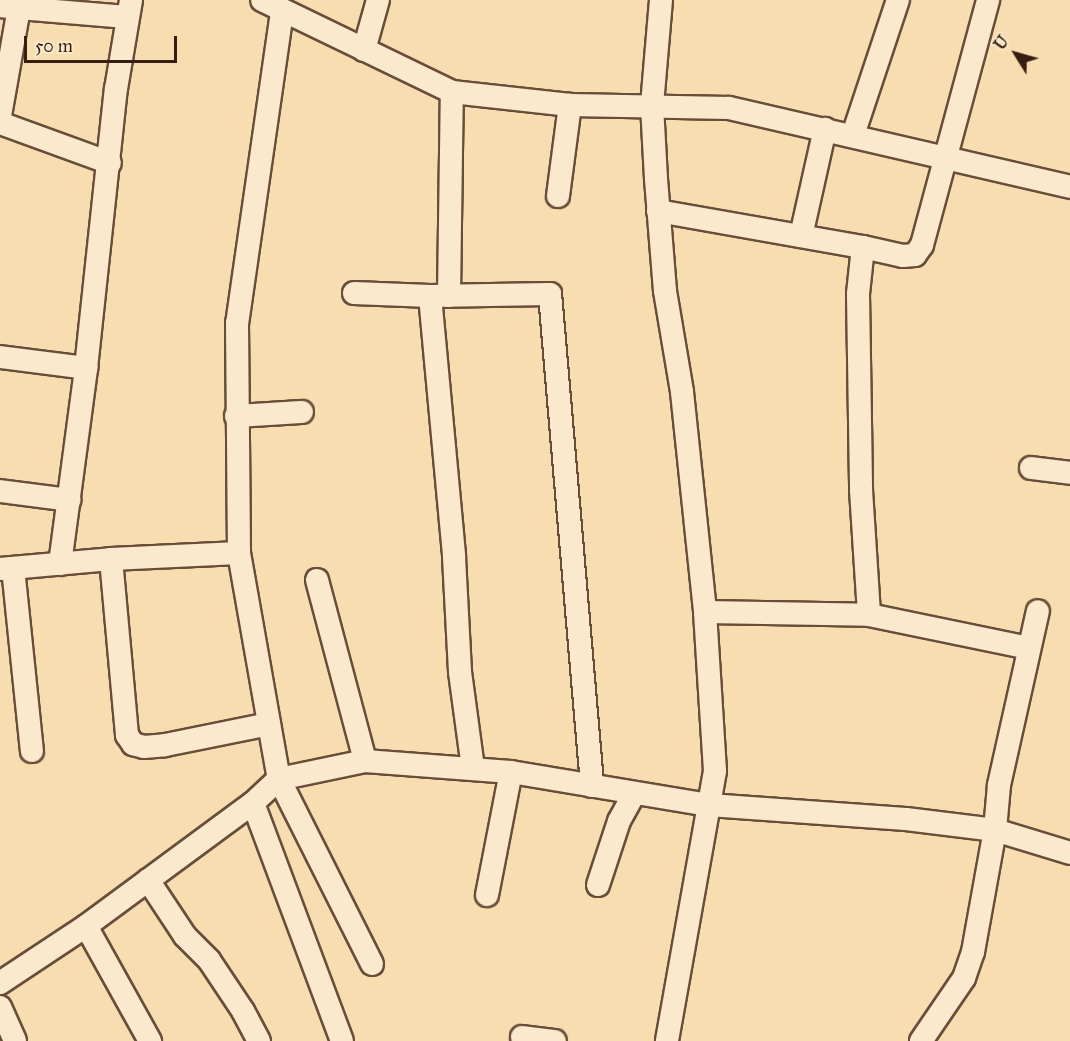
<!DOCTYPE html>
<style>
body{margin:0}
#map{position:relative;width:1070px;height:1041px;overflow:hidden;background:#f8ddb0;font-family:"IM FELL Great Primer",serif}
div>[style]{position:absolute}
.roads{filter:drop-shadow(2px 0 #684e3a) drop-shadow(-2px 0 #684e3a) drop-shadow(0 2px #684e3a) drop-shadow(0 -2px #684e3a)}
.minor>*{height:22px;margin:-11px;padding:0 11px;transform-origin:11px;border-radius:11px;background:#fae9cc}
span{translate:-50% -50%;white-space:nowrap;text-align:center;line-height:1.15;-webkit-text-stroke:6px #fae9cc;paint-order:stroke}
.north{position:absolute;left:986px;top:24px;width:60px;height:60px;-webkit-text-stroke:4px #fae9cc;paint-order:stroke;rotate:307deg;font-size:16px;font-weight:700;line-height:24px;text-align:center;color:#381e12}
.north::after{content:'';display:block;margin:auto;width:21px;height:27px;background:#381e12;clip-path:polygon(50% 0,100% 100%,50% 72%,0 100%)}
.scale{position:absolute;left:24px;top:36px;width:153px;height:27px;box-sizing:border-box;border:3px solid #381e12;border-top:0;padding-left:8px;font-size:18px;line-height:21px;white-space:nowrap;color:#381e12;-webkit-text-stroke:4px #fae9cc;paint-order:stroke}
</style>
<div id="map">
<div class="roads">
<div class="minor">
<div style="left:20px;top:0;width:8px;rotate:97deg"></div>
<div style="left:19px;top:8px;width:108px;rotate:4.8deg"></div>
<div style="left:262px;top:0;width:211px;rotate:25.8deg"></div>
<div style="left:452px;top:92px;width:119px;rotate:6.3deg"></div>
<div style="left:570px;top:105px;width:159px;rotate:1.1deg"></div>
<div style="left:729px;top:108px;width:350px;rotate:13deg"></div>
<div style="left:661px;top:0;width:105px;rotate:94.9deg"></div>
<div style="left:652px;top:105px;width:74px;rotate:86.9deg"></div>
<div style="left:656px;top:179px;width:112px;rotate:85.4deg"></div>
<div style="left:665px;top:291px;width:102px;rotate:80.4deg"></div>
<div style="left:682px;top:392px;width:221px;rotate:84deg"></div>
<div style="left:705px;top:612px;width:159px;rotate:86.4deg"></div>
<div style="left:715px;top:771px;width:274px;rotate:100.1deg"></div>
<div style="left:0;top:6px;width:19px;rotate:6deg"></div>
<div style="left:19px;top:8px;width:110px;rotate:100deg"></div>
<div style="left:282px;top:12px;width:314px;rotate:98.2deg"></div>
<div style="left:237px;top:323px;width:230px;rotate:89.5deg"></div>
<div style="left:239px;top:553px;width:230px;rotate:80deg"></div>
<div style="left:279px;top:779px;width:207px;rotate:63.3deg"></div>
<div style="left:364px;top:50px;width:52px;rotate:-74.4deg"></div>
<div style="left:0;top:123px;width:117px;rotate:20deg"></div>
<div style="left:853px;top:135px;width:142px;rotate:-71.6deg"></div>
<div style="left:558px;top:196px;width:92px;rotate:-82.5deg"></div>
<div style="left:658px;top:211px;width:208px;rotate:10deg"></div>
<div style="left:863px;top:247px;width:41px;rotate:12.7deg"></div>
<div style="left:903px;top:256px;width:12px;rotate:-5deg"></div>
<div style="left:915px;top:255px;width:12px;rotate:-55deg"></div>
<div style="left:922px;top:245px;width:254px;rotate:-74.9deg"></div>
<div style="left:801px;top:236px;width:110px;rotate:-77.4deg"></div>
<div style="left:863px;top:247px;width:47px;rotate:96.1deg"></div>
<div style="left:858px;top:294px;width:196px;rotate:89.1deg"></div>
<div style="left:861px;top:490px;width:125px;rotate:86.3deg"></div>
<div style="left:354px;top:293px;width:76px;rotate:2.3deg"></div>
<div style="left:430px;top:296px;width:120px;rotate:-1deg"></div>
<div style="left:550px;top:294px;width:494px;rotate:85.1deg"></div>
<div style="left:430px;top:296px;width:262px;rotate:84.7deg"></div>
<div style="left:454px;top:557px;width:115px;rotate:87deg"></div>
<div style="left:460px;top:672px;width:97px;rotate:82.3deg"></div>
<div style="left:449px;top:296px;width:204px;rotate:-89.2deg"></div>
<div style="left:0;top:357px;width:87px;rotate:7.3deg"></div>
<div style="left:236px;top:416px;width:66px;rotate:-3.5deg"></div>
<div style="left:1031px;top:468px;width:39px;rotate:7deg"></div>
<div style="left:0;top:491px;width:70px;rotate:7.4deg"></div>
<div style="left:111px;top:559px;width:177px;rotate:84.8deg"></div>
<div style="left:127px;top:735px;width:11px;rotate:56deg"></div>
<div style="left:133px;top:744px;width:11px;rotate:15deg"></div>
<div style="left:144px;top:747px;width:21px;rotate:-5deg"></div>
<div style="left:165px;top:745px;width:106px;rotate:-11.4deg"></div>
<div style="left:60px;top:564px;width:198px;rotate:-82.4deg"></div>
<div style="left:86px;top:368px;width:281px;rotate:-83.9deg"></div>
<div style="left:116px;top:89px;width:90px;rotate:-80.4deg"></div>
<div style="left:13px;top:568px;width:184px;rotate:84.1deg"></div>
<div style="left:0;top:569px;width:111px;rotate:-5.1deg"></div>
<div style="left:111px;top:559px;width:128px;rotate:-2.7deg"></div>
<div style="left:317px;top:580px;width:187px;rotate:75.1deg"></div>
<div style="left:705px;top:612px;width:164px;rotate:1deg"></div>
<div style="left:869px;top:615px;width:162px;rotate:11.7deg"></div>
<div style="left:253px;top:803px;width:254px;rotate:69.5deg"></div>
<div style="left:148px;top:880px;width:67px;rotate:56.5deg"></div>
<div style="left:185px;top:936px;width:34px;rotate:45deg"></div>
<div style="left:209px;top:960px;width:61px;rotate:56.3deg"></div>
<div style="left:243px;top:1011px;width:34px;rotate:62deg"></div>
<div style="left:598px;top:885px;width:67px;rotate:-71.8deg"></div>
<div style="left:619px;top:821px;width:31px;rotate:-61deg"></div>
<div style="left:487px;top:895px;width:125px;rotate:-79deg"></div>
<div style="left:86px;top:926px;width:132px;rotate:60.9deg"></div>
<div style="left:0;top:983px;width:103px;rotate:-33.5deg"></div>
<div style="left:86px;top:926px;width:207px;rotate:-36.4deg"></div>
<div style="left:253px;top:803px;width:35px;rotate:-43deg"></div>
<div style="left:279px;top:779px;width:88px;rotate:-11.8deg"></div>
<div style="left:365px;top:761px;width:146px;rotate:4.3deg"></div>
<div style="left:511px;top:772px;width:201px;rotate:9.5deg"></div>
<div style="left:709px;top:805px;width:197px;rotate:4.1deg"></div>
<div style="left:906px;top:819px;width:90px;rotate:7deg"></div>
<div style="left:995px;top:830px;width:78px;rotate:17deg"></div>
<div style="left:0;top:1007px;width:37px;rotate:66deg"></div>
<div style="left:522px;top:1037px;width:33px;rotate:7deg"></div>
<div style="left:921px;top:1041px;width:76px;rotate:-55.7deg"></div>
<div style="left:964px;top:978px;width:28px;rotate:-71deg"></div>
<div style="left:973px;top:952px;width:124px;rotate:-79.8deg"></div>
<div style="left:995px;top:830px;width:45px;rotate:-84.9deg"></div>
<div style="left:999px;top:785px;width:178px;rotate:-77.4deg"></div>
</div>
</div>
<div class="north">U</div>
<div class="scale">50 m</div>
</div>
